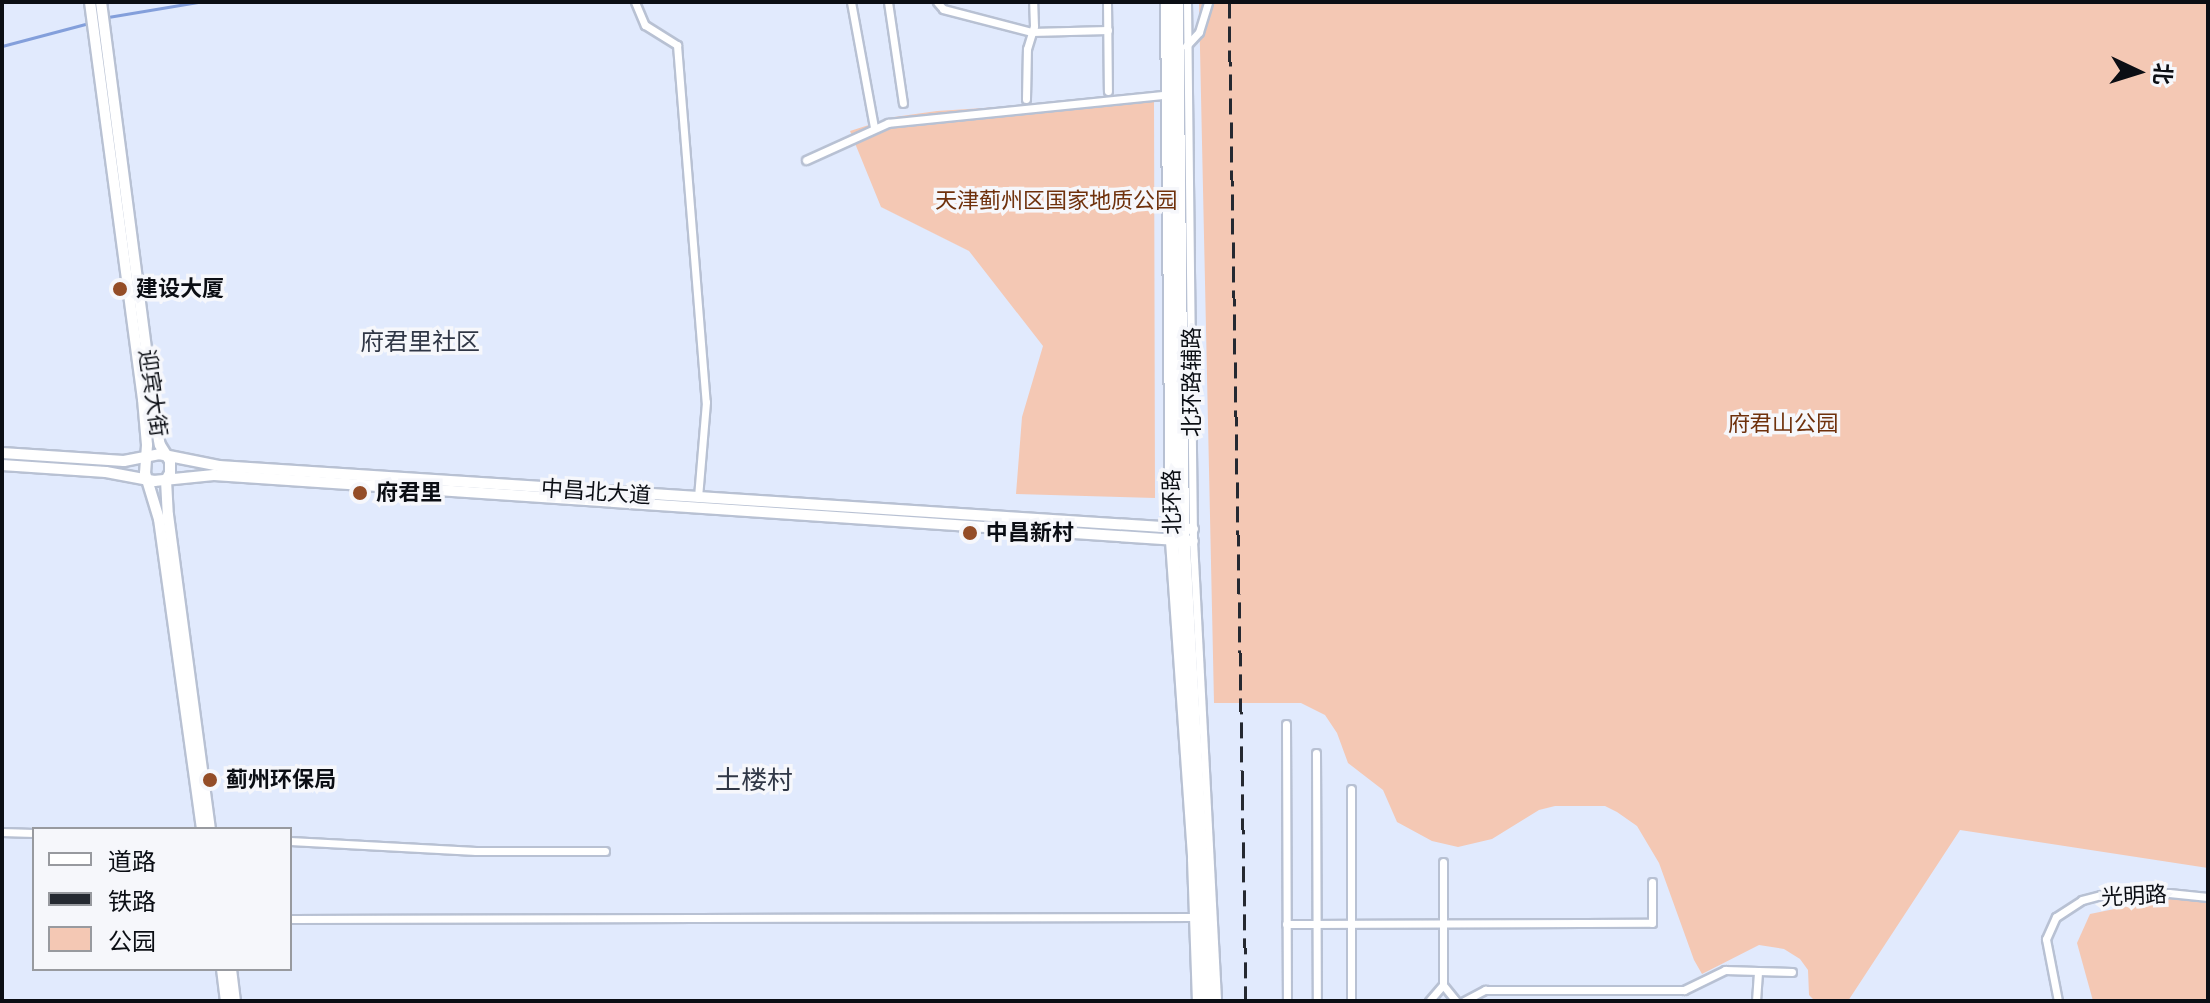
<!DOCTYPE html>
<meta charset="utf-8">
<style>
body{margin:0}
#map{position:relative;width:2210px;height:1003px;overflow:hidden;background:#e1eafd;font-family:Figtree,"Noto Sans SC",sans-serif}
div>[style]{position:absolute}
.green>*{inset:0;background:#f4c8b4}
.stream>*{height:3px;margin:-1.5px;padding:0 1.5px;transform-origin:1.5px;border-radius:1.5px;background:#839fdb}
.roads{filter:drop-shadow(2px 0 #b8c1d3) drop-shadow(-2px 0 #b8c1d3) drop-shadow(0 2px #b8c1d3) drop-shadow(0 -2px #b8c1d3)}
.minor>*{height:7px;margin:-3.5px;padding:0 3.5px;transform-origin:3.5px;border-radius:3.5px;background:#fff}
.secondary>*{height:10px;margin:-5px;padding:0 5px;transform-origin:5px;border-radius:5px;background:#fff}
.trunk>*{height:12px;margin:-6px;padding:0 6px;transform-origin:6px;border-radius:6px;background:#fff}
.rail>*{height:3px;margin-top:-1.5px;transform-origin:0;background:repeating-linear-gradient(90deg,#252931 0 16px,transparent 0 24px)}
.dots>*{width:22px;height:22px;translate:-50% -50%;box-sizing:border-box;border:4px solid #f6f7fb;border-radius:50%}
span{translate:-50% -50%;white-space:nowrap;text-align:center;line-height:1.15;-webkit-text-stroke:7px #f6f7fb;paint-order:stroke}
.park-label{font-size:22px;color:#6f310c}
.poi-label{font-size:22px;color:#0b0e14;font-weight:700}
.left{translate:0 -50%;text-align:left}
.street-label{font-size:22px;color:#0b0e14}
.neighbourhood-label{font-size:24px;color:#303746}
.quarter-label{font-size:26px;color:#303746}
.frame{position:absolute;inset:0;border:4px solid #0b0e14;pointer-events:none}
.legend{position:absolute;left:32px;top:827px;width:260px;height:144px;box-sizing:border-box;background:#f6f7fb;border:2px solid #989a9f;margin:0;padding:10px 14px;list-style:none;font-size:24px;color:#0b0e14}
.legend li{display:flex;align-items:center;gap:16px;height:40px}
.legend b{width:40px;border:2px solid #989a9f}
.north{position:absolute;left:2098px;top:32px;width:80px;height:80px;-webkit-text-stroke:6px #f6f7fb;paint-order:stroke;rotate:94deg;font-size:22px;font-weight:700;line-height:32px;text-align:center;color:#0b0e14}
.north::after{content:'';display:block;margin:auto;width:28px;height:36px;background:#0b0e14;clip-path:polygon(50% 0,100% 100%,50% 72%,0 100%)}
</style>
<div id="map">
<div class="green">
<div style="clip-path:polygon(1199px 2px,2208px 2px,2208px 868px,1960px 830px,1848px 1001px,1815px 1001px,1809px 995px,1808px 970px,1800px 959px,1784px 949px,1759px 945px,1702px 974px,1694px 960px,1659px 863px,1637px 826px,1617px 812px,1605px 806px,1555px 806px,1539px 810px,1492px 839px,1458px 847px,1432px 841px,1397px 822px,1383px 790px,1348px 763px,1337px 733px,1325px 715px,1301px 703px,1214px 703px)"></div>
<div style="clip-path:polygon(1154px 97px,1155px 498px,1016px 494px,1022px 417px,1043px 346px,969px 251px,881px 207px,850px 131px,894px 117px,937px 111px)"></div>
<div style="clip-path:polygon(2168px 898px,2208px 902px,2208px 1001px,2093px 1001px,2077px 943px,2090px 914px)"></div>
</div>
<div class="stream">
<div style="left:108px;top:17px;width:91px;rotate:-9.5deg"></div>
<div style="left:2px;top:46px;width:90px;rotate:-14.8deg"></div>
</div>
<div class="roads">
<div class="minor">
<div style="left:635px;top:2px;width:25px;rotate:67deg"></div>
<div style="left:645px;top:25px;width:38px;rotate:32deg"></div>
<div style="left:677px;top:45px;width:358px;rotate:85.4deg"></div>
<div style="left:706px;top:402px;width:96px;rotate:94.8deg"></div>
<div style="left:851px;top:2px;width:127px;rotate:79.6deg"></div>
<div style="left:888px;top:2px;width:102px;rotate:81.6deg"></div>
<div style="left:937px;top:2px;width:9px;rotate:49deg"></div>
<div style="left:943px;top:9px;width:91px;rotate:14.6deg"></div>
<div style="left:1031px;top:32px;width:77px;rotate:-1.5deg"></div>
<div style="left:1107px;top:2px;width:89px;rotate:89.4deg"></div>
<div style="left:1187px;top:2px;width:539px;rotate:89.36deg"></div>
<div style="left:1193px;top:541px;width:461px;rotate:87deg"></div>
<div style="left:1186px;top:46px;width:19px;rotate:-47deg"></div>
<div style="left:1199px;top:32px;width:31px;rotate:-73deg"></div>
<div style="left:1026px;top:99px;width:50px;rotate:-88.9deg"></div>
<div style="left:1027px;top:49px;width:24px;rotate:-73deg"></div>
<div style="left:1034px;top:26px;width:24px;rotate:-92deg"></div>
<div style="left:806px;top:160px;width:90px;rotate:-24.3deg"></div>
<div style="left:888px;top:123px;width:275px;rotate:-5.8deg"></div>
<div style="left:1286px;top:724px;width:277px;rotate:89.8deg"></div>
<div style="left:1316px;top:753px;width:248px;rotate:89.8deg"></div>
<div style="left:1351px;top:789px;width:212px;rotate:90deg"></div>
<div style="left:2px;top:832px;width:32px;rotate:2deg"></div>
<div style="left:290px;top:841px;width:186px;rotate:3.1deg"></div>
<div style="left:476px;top:851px;width:129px"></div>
<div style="left:1443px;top:862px;width:123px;rotate:90deg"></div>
<div style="left:1443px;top:985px;width:21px;rotate:51deg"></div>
<div style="left:290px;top:919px;width:906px;rotate:-0.13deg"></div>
<div style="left:1286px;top:924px;width:366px;rotate:-0.2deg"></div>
<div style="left:1652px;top:923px;width:41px;rotate:-90deg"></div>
<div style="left:1429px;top:1001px;width:21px;rotate:-49deg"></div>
<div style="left:1464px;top:1001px;width:24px;rotate:-28deg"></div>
<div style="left:1485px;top:990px;width:199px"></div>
<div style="left:1684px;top:990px;width:46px;rotate:-26deg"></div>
<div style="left:1725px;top:970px;width:67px;rotate:1.7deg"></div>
<div style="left:1756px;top:1001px;width:30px;rotate:-86deg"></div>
<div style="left:2058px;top:1001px;width:63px;rotate:-101deg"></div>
<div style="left:2046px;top:939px;width:24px;rotate:-66deg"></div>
<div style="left:2056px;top:917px;width:31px;rotate:-33deg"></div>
<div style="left:2082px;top:900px;width:20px;rotate:-15deg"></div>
<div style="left:2101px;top:895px;width:26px;rotate:9deg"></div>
<div style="left:2127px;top:899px;width:42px;rotate:-8.1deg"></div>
<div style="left:2169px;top:893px;width:39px;rotate:6deg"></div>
</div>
<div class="secondary">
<div style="left:90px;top:2px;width:401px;rotate:82.4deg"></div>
<div style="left:143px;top:399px;width:46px;rotate:85deg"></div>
<div style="left:147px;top:445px;width:28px;rotate:94deg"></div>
<div style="left:145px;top:473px;width:48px;rotate:73.1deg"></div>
<div style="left:159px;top:519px;width:313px;rotate:82.1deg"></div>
<div style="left:101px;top:2px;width:419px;rotate:82.6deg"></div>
<div style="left:155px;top:418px;width:27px;rotate:80deg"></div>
<div style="left:160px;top:445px;width:19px;rotate:58deg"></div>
<div style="left:170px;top:461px;width:12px;rotate:90deg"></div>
<div style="left:170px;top:473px;width:8px;rotate:120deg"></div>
<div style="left:166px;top:480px;width:35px;rotate:87deg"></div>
<div style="left:168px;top:515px;width:317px;rotate:82.4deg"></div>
<div style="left:2px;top:453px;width:122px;rotate:3.8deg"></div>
<div style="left:124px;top:461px;width:36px;rotate:-11deg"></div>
<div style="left:159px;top:454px;width:61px;rotate:11.3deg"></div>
<div style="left:219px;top:466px;width:976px;rotate:3.7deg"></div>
<div style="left:2px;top:465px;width:104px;rotate:3.9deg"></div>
<div style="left:106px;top:472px;width:49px;rotate:10.6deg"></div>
<div style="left:154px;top:481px;width:60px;rotate:-5.7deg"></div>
<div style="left:214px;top:475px;width:981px;rotate:3.86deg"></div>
<div style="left:222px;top:969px;width:32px;rotate:83deg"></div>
<div style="left:231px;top:969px;width:32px;rotate:83deg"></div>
</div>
<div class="trunk">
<div style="left:1167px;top:2px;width:539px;rotate:89.47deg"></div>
<div style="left:1172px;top:541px;width:319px;rotate:86deg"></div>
<div style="left:1194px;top:859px;width:142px;rotate:88deg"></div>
<div style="left:1177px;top:2px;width:527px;rotate:89.35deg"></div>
<div style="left:1183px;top:529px;width:473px;rotate:86.8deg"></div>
</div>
</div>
<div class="rail">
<div style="left:1229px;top:2px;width:999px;rotate:89.03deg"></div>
</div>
<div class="dots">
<div style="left:120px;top:289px;background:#944d27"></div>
<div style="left:360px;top:493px;background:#944d27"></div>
<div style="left:970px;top:533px;background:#944d27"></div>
<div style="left:210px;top:780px;background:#944d27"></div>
</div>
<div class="park-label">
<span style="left:1056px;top:201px">天津蓟州区国家地质公园</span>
<span style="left:1783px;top:424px">府君山公园</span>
</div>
<div class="poi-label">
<span class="left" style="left:136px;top:289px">建设大厦</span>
<span class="left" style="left:376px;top:493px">府君里</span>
<span class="left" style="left:986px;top:533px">中昌新村</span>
<span class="left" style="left:226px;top:780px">蓟州环保局</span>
</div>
<div class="street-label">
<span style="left:1192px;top:382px;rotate:-90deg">北环路辅路</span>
<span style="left:153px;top:393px;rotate:82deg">迎宾大街</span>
<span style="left:596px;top:492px;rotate:4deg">中昌北大道</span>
<span style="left:1172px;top:502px;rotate:-91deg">北环路</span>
<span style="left:2134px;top:896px;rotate:-3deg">光明路</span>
</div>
<div class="neighbourhood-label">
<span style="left:420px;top:342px">府君里社区</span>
</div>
<div class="quarter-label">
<span style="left:754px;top:781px">土楼村</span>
</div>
<div class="frame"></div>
<ul class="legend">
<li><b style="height:10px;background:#fff"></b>道路</li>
<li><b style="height:10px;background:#252931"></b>铁路</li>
<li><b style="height:22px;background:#f4c8b4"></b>公园</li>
</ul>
<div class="north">北</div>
</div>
